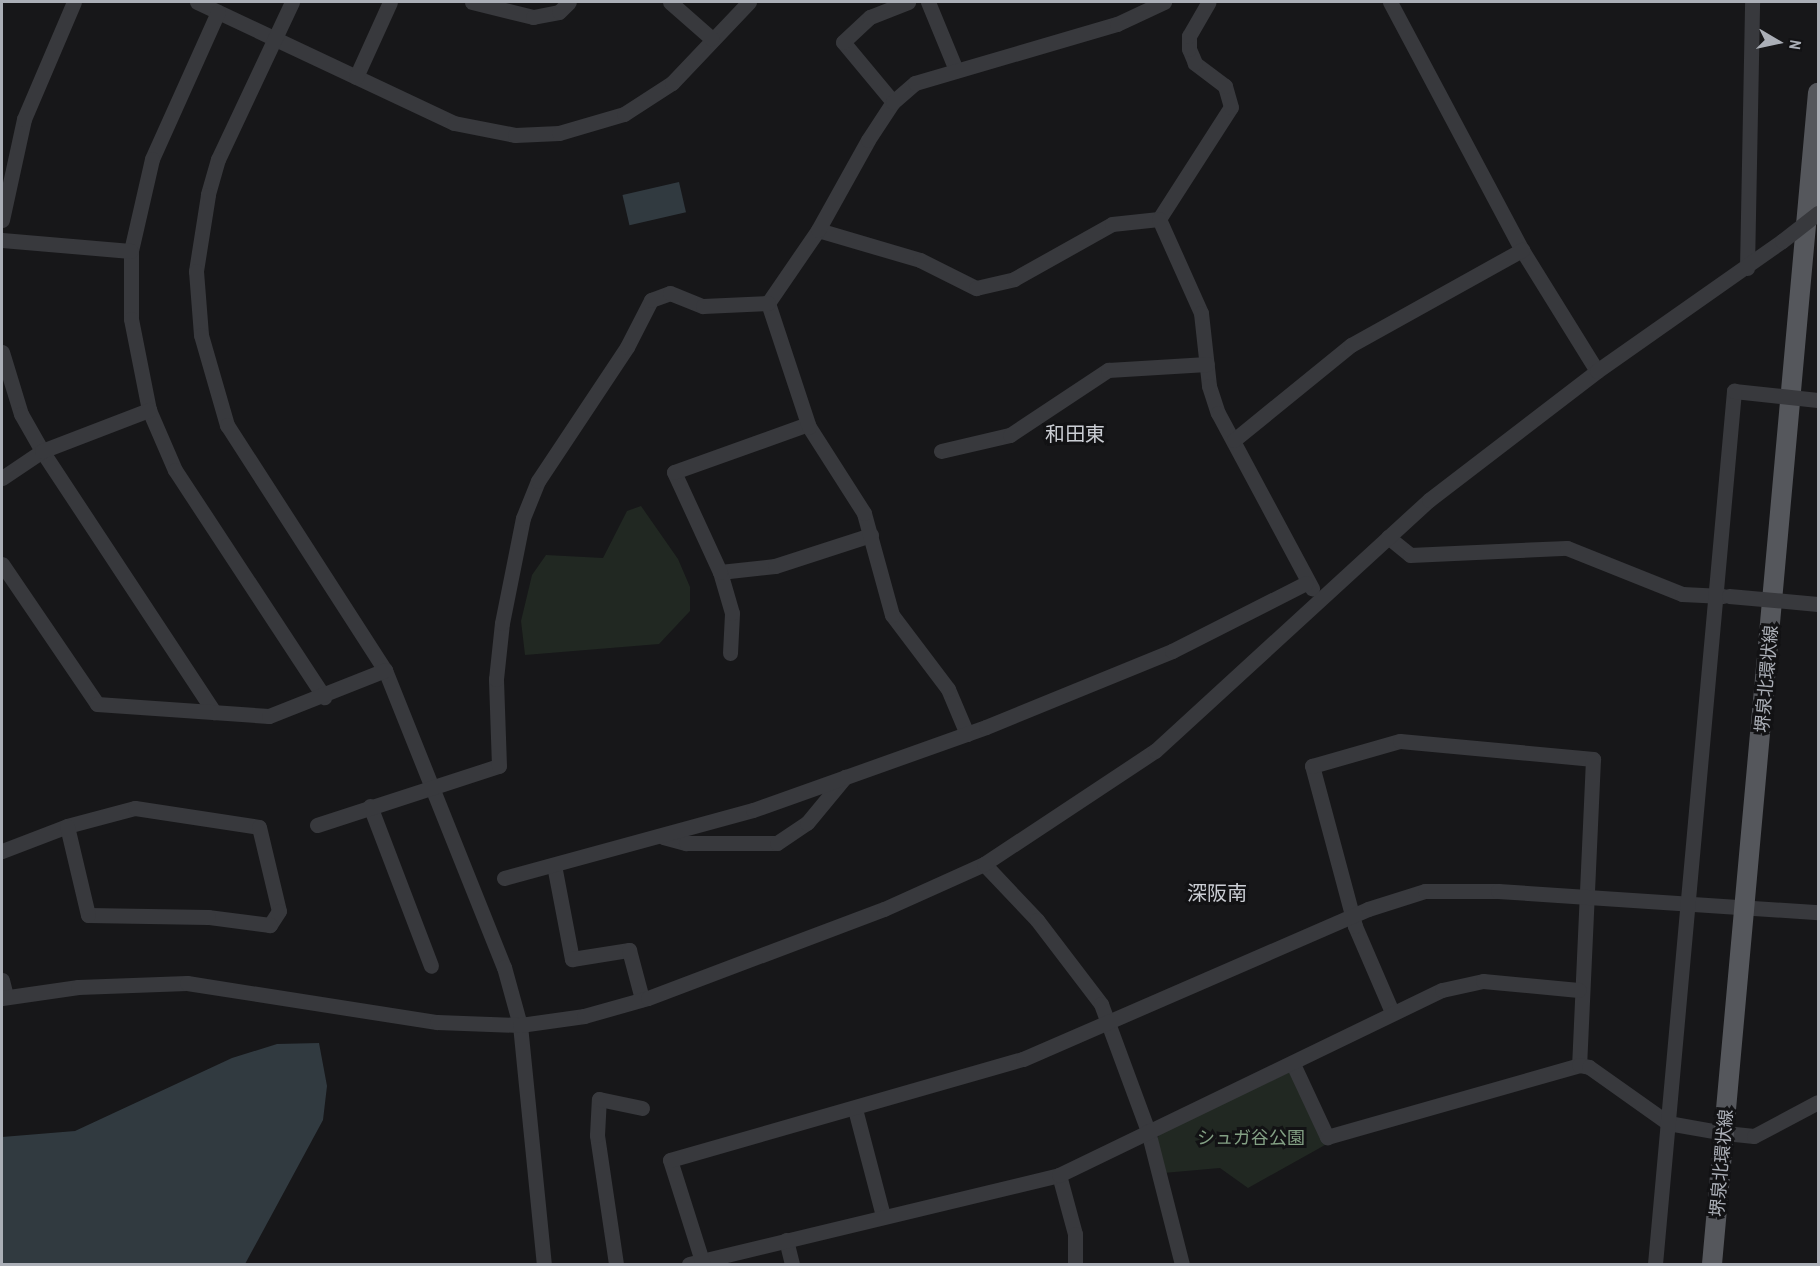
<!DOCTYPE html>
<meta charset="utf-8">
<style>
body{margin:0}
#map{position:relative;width:1820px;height:1266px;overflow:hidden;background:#171719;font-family:"Archivo Narrow","Noto Sans JP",sans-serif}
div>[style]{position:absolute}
.green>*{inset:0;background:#212822}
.water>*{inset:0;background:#313a40;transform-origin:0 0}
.minor>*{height:15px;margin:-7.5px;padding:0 7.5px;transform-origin:7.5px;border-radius:7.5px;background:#38393d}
.major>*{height:20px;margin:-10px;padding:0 10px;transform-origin:10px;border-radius:10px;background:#55575c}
.minor-bridge>*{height:15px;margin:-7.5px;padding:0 7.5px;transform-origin:7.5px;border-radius:7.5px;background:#38393d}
span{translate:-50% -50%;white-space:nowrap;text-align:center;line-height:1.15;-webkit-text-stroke:6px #121214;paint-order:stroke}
.street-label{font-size:18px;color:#abafb7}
.park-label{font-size:18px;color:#83a084}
.neighbourhood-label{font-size:20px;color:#cbced4}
.frame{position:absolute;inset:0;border:3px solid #abafb7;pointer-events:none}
.north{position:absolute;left:1748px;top:12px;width:60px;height:60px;-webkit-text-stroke:4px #121214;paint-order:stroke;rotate:99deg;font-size:16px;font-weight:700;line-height:24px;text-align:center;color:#abafb7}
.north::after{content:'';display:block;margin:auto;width:21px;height:27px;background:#abafb7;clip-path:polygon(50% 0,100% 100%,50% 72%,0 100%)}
</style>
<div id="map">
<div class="green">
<div style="clip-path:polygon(641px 506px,678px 559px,690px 587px,690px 611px,659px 644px,525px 655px,521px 621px,532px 575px,546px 555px,603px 558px,627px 511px)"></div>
<div style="clip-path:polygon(1290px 1072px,1325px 1145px,1248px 1188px,1220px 1168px,1163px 1173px,1155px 1143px,1160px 1133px)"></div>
</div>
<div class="water">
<div style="left:679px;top:182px;width:31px;height:58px;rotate:77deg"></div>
<div style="clip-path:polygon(319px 1043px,327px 1086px,323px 1120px,245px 1264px,2px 1264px,2px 1137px,75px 1131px,232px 1058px,277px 1044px)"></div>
</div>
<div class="minor">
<div style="left:197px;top:2px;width:284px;rotate:25.2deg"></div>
<div style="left:454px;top:123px;width:62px;rotate:11.1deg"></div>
<div style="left:515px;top:135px;width:44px;rotate:-2.6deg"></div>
<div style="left:559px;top:133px;width:68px;rotate:-16.3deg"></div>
<div style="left:624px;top:114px;width:57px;rotate:-32.9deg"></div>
<div style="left:672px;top:83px;width:112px;rotate:-46.5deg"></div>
<div style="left:292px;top:2px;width:174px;rotate:115.2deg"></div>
<div style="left:218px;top:159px;width:37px;rotate:106deg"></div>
<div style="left:208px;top:195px;width:77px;rotate:99deg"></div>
<div style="left:196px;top:271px;width:64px;rotate:85.5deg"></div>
<div style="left:201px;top:335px;width:94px;rotate:73.9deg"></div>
<div style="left:227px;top:425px;width:292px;rotate:57.2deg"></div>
<div style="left:385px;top:670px;width:320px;rotate:68.2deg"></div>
<div style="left:504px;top:967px;width:60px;rotate:74.6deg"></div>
<div style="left:520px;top:1025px;width:240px;rotate:84.3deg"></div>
<div style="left:472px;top:2px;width:63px;rotate:13.8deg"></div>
<div style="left:533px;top:17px;width:26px;rotate:-11deg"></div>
<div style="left:559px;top:12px;width:14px;rotate:-45deg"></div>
<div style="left:670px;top:2px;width:55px;rotate:41.3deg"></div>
<div style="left:928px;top:2px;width:74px;rotate:67.6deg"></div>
<div style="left:1390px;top:2px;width:281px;rotate:62deg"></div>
<div style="left:1522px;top:250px;width:142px;rotate:58.2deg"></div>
<div style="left:218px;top:12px;width:161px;rotate:114.2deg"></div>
<div style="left:152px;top:159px;width:94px;rotate:102.9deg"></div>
<div style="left:131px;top:251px;width:68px;rotate:90deg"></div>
<div style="left:131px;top:319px;width:93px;rotate:78.8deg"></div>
<div style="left:149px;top:410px;width:65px;rotate:66.6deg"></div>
<div style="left:175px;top:470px;width:272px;rotate:56.7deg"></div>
<div style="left:356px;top:77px;width:82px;rotate:-65.6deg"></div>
<div style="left:893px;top:102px;width:78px;rotate:-129.8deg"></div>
<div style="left:843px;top:42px;width:37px;rotate:-43deg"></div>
<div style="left:870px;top:17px;width:41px;rotate:-21.5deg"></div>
<div style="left:1159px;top:219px;width:133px;rotate:-57.3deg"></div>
<div style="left:1231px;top:107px;width:22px;rotate:-106deg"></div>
<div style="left:1225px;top:86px;width:38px;rotate:-143deg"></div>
<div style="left:1195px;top:63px;width:15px;rotate:-113deg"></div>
<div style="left:1189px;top:49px;width:13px;rotate:-90deg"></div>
<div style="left:1189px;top:36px;width:39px;rotate:-60deg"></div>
<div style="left:2px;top:220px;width:103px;rotate:-77.7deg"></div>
<div style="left:24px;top:119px;width:127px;rotate:-66.9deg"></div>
<div style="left:818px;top:230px;width:106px;rotate:16.4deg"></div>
<div style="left:920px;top:260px;width:63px;rotate:26.6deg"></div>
<div style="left:976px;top:288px;width:39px;rotate:-13deg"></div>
<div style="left:1014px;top:279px;width:112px;rotate:-29.3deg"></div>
<div style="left:1112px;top:224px;width:47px;rotate:-6.1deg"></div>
<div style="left:1159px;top:219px;width:103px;rotate:65.9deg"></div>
<div style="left:1201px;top:313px;width:73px;rotate:83.7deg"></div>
<div style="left:1209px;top:386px;width:28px;rotate:72deg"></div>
<div style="left:1218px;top:413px;width:199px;rotate:61.8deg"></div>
<div style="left:2px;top:240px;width:129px;rotate:4.9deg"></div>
<div style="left:1747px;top:268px;width:266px;rotate:-88.9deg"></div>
<div style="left:2px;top:352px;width:65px;rotate:73deg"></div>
<div style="left:21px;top:414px;width:43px;rotate:60.4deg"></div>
<div style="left:42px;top:451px;width:313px;rotate:56.6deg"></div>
<div style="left:1234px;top:440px;width:151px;rotate:-39.1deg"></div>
<div style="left:1351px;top:345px;width:196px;rotate:-29.1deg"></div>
<div style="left:941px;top:451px;width:71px;rotate:-13.1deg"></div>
<div style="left:1010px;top:435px;width:118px;rotate:-33.6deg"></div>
<div style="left:1108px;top:370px;width:99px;rotate:-3.5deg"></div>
<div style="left:2px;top:478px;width:48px;rotate:-34deg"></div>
<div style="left:42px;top:451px;width:115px;rotate:-21deg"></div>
<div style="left:1388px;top:537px;width:28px;rotate:39deg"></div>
<div style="left:1410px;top:555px;width:157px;rotate:-2.6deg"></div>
<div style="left:1567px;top:548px;width:124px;rotate:21.8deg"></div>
<div style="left:1682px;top:594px;width:41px;rotate:2.8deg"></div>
<div style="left:2px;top:564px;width:169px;rotate:55.8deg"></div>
<div style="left:97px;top:704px;width:172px;rotate:4deg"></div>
<div style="left:269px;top:716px;width:125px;rotate:-21.6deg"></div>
<div style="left:720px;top:572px;width:55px;rotate:-6.2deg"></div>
<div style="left:775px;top:566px;width:101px;rotate:-17.9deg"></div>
<div style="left:730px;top:653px;width:40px;rotate:-87.1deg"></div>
<div style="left:732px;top:613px;width:43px;rotate:-106.3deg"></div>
<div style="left:720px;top:572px;width:110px;rotate:-114.7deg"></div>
<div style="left:674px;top:472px;width:142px;rotate:-19.7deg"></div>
<div style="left:967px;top:734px;width:49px;rotate:-112.9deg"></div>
<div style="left:948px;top:689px;width:93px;rotate:-127.1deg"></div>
<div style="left:892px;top:615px;width:106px;rotate:-105.4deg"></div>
<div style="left:864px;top:513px;width:102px;rotate:-122.6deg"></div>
<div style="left:809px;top:427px;width:131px;rotate:-108.3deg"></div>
<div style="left:768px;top:303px;width:88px;rotate:-55.6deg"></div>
<div style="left:818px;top:230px;width:103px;rotate:-60.9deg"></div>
<div style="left:868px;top:140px;width:45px;rotate:-56.7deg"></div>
<div style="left:893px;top:102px;width:29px;rotate:-41deg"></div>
<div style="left:915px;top:83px;width:210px;rotate:-16.3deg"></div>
<div style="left:1117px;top:24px;width:52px;rotate:-25.1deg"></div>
<div style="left:370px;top:806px;width:171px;rotate:69.1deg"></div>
<div style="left:317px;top:825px;width:191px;rotate:-18deg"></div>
<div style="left:499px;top:766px;width:87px;rotate:-92deg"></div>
<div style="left:496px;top:679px;width:56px;rotate:-83.9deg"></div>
<div style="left:502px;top:623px;width:107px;rotate:-78.7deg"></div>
<div style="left:523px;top:518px;width:40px;rotate:-68deg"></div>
<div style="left:538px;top:481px;width:161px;rotate:-56.4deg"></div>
<div style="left:627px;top:347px;width:53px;rotate:-62.9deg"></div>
<div style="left:651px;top:300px;width:20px;rotate:-20deg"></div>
<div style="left:670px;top:293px;width:35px;rotate:22deg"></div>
<div style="left:703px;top:306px;width:65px;rotate:-2.6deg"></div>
<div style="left:663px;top:837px;width:24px;rotate:15deg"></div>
<div style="left:686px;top:843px;width:91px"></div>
<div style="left:777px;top:843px;width:36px;rotate:-34deg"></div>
<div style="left:807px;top:823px;width:60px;rotate:-50.4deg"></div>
<div style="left:2px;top:851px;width:70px;rotate:-21deg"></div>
<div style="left:67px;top:826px;width:70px;rotate:-14.8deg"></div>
<div style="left:135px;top:808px;width:125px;rotate:8.7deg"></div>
<div style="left:259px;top:827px;width:86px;rotate:76.6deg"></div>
<div style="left:279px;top:911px;width:17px;rotate:123deg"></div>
<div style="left:270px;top:925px;width:63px;rotate:-172.6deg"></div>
<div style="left:208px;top:917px;width:120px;rotate:-179deg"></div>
<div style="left:88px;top:915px;width:91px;rotate:-103.3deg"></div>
<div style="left:984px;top:864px;width:77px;rotate:46.6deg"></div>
<div style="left:1037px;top:920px;width:106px;rotate:52.7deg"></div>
<div style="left:1101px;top:1004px;width:135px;rotate:69.7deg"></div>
<div style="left:1148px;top:1131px;width:137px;rotate:75.7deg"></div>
<div style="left:554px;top:865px;width:96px;rotate:79.2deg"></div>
<div style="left:572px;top:959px;width:58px;rotate:-9deg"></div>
<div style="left:629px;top:950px;width:51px;rotate:75.1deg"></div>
<div style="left:504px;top:878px;width:258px;rotate:-15.3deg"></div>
<div style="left:753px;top:810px;width:247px;rotate:-19.6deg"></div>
<div style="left:986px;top:727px;width:201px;rotate:-22.2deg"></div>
<div style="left:1172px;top:651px;width:150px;rotate:-26.9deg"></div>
<div style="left:2px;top:980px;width:16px;rotate:76deg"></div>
<div style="left:2px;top:998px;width:77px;rotate:-8.2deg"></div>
<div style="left:78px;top:987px;width:109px;rotate:-2.1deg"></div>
<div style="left:187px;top:983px;width:253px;rotate:8.9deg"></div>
<div style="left:437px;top:1022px;width:83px;rotate:2.1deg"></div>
<div style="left:520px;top:1025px;width:65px;rotate:-8deg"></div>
<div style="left:584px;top:1016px;width:66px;rotate:-15.7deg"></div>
<div style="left:648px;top:998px;width:252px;rotate:-20.7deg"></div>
<div style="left:884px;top:909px;width:110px;rotate:-24.2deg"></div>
<div style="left:984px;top:864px;width:205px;rotate:-33.5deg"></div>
<div style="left:1155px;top:751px;width:372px;rotate:-42.5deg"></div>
<div style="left:1429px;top:500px;width:212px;rotate:-37.5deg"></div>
<div style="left:1597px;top:371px;width:226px;rotate:-35.1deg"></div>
<div style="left:1392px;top:1012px;width:94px;rotate:-113.3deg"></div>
<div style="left:1355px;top:926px;width:166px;rotate:-105deg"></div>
<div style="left:1312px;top:766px;width:91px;rotate:-15.9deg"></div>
<div style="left:1400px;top:741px;width:194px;rotate:5.3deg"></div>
<div style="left:1593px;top:759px;width:306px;rotate:92.6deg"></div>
<div style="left:1293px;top:1064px;width:81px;rotate:65deg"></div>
<div style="left:1327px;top:1137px;width:262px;rotate:-15.9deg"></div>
<div style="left:1579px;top:1065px;width:10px;rotate:11deg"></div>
<div style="left:1589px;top:1067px;width:97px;rotate:35.3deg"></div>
<div style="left:1668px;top:1123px;width:58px;rotate:10deg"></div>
<div style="left:1725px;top:1133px;width:29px;rotate:6deg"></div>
<div style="left:1754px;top:1136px;width:72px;rotate:-28deg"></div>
<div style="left:855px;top:1109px;width:111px;rotate:75.3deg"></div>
<div style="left:1059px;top:1175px;width:61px;rotate:74.8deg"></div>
<div style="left:1075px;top:1234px;width:30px;rotate:90deg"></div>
<div style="left:786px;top:1240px;width:25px;rotate:76deg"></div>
<div style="left:616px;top:1264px;width:130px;rotate:-98.4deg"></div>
<div style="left:597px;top:1135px;width:36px;rotate:-87deg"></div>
<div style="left:599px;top:1099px;width:44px;rotate:11.8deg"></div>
<div style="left:689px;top:1264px;width:381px;rotate:-13.5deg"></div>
<div style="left:1059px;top:1175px;width:425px;rotate:-25.8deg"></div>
<div style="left:1442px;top:990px;width:42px;rotate:-12.4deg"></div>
<div style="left:1483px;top:981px;width:96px;rotate:5.4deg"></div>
<div style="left:703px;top:1264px;width:109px;rotate:-107.6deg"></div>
<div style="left:670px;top:1160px;width:367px;rotate:-16deg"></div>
<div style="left:1023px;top:1059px;width:376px;rotate:-23.5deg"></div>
<div style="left:1368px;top:909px;width:60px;rotate:-17.5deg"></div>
<div style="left:1425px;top:891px;width:73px"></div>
<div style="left:1498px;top:891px;width:321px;rotate:3.8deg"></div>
<div style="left:1655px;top:1264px;width:877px;rotate:-84.83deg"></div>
</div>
<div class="major">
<div style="left:1712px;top:1264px;width:1176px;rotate:-84.83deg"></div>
</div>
<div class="minor-bridge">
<div style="left:1782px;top:241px;width:46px;rotate:-37.9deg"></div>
<div style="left:1734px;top:391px;width:84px;rotate:6.1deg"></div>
<div style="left:1729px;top:596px;width:89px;rotate:5.1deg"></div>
</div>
<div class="street-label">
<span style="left:1767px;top:679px;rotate:-85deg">堺泉北環状線</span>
<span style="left:1722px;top:1163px;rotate:-85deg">堺泉北環状線</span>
</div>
<div class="park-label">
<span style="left:1251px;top:1138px">シュガ谷公園</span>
</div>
<div class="neighbourhood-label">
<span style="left:1075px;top:433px">和田東</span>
<span style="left:1217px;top:892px">深阪南</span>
</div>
<div class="frame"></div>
<div class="north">N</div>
</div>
